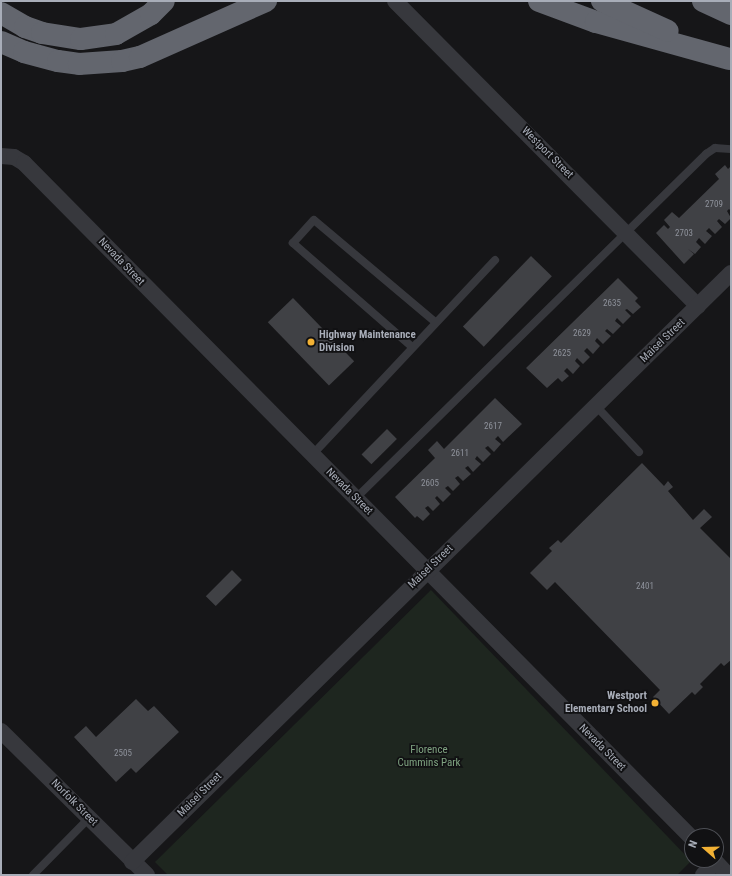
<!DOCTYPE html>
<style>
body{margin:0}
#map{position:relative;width:732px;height:876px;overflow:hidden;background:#161618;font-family:"Roboto Condensed",sans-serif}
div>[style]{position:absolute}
.green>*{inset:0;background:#1e261f}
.building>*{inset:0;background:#404145;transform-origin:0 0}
.lane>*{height:8px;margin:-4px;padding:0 4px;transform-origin:4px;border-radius:4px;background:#37383d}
.street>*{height:16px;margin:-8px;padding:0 8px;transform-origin:8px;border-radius:8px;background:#37383d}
.highway>*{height:22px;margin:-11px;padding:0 11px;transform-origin:11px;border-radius:11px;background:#63666e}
.dots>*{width:11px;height:11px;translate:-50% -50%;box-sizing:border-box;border:2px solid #111113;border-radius:50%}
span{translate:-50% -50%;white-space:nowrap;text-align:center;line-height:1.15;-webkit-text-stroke:3.5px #111113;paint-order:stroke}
.number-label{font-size:9px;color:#8e929b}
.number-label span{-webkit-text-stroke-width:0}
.street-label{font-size:11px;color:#a8adb8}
.poi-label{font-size:11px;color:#a8adb8;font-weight:700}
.left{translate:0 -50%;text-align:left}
.right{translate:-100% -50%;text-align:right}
.park-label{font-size:11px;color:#7fa381}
.frame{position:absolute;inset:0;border:2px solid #a8adb8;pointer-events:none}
.north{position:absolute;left:684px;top:828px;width:40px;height:40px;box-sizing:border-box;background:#111113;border:1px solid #4d4f55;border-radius:50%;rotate:290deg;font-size:11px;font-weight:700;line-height:16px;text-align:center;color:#a8adb8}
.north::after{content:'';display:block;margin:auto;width:14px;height:18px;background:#f2b134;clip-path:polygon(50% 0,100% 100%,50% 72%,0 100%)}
</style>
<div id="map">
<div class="green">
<div style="clip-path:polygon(431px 590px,691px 861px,677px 875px,168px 875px,155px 862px)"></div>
</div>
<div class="building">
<div style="clip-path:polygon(725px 165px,728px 169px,731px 166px,731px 211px,729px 209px,727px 211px,731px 218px,725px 224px,719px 219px,717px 221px,722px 227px,715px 234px,709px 228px,706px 231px,712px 236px,705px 244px,699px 238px,696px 242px,701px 247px,695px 254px,688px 249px,694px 254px,684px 264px,656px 233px,664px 225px,668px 229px,670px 227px,664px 220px,672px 212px,679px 218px,719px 179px,715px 174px)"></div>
<div style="left:531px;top:256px;width:29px;height:98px;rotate:44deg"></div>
<div style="clip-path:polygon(618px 278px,638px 298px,635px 301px,641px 307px,633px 314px,627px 309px,625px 310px,631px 316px,623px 324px,617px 318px,615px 321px,621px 326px,613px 334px,607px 329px,605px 331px,611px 336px,603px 344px,597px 338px,595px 341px,600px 346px,593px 354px,587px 348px,584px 351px,590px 357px,583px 364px,577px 358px,575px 361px,580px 366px,573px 374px,567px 368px,564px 371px,569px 376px,562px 382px,558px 378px,547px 388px,526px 368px)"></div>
<div style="left:293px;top:298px;width:88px;height:35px;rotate:46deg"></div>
<div style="clip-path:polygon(495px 398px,522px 424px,503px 442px,498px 436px,495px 439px,501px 444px,494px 452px,488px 446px,485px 448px,491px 454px,483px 462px,477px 456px,475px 459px,481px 464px,473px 472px,468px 466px,465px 468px,471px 474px,463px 481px,458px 476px,455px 478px,460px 484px,453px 491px,448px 486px,445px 488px,451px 494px,443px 502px,437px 496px,435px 498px,440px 504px,433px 511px,428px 506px,425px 508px,430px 514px,423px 521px,417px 516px,415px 518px,395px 497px,435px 458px,428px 450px,437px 441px,444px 449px)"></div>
<div style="left:387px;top:429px;width:14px;height:36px;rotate:45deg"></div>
<div style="clip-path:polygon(642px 463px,664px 486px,668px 481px,673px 487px,668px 491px,693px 520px,704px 509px,712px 517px,700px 528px,731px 559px,731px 660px,724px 666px,721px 663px,700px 684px,703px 687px,695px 695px,692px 692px,669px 714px,653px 697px,660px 690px,555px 582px,547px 590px,530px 573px,552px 551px,549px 548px,558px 540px,561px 543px)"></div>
<div style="left:232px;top:570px;width:14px;height:37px;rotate:45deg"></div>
<div style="clip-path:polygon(136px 699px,148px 711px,154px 706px,179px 732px,136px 773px,131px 768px,116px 782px,74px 737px,86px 726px,96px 737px)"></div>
</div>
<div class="lane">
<div style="left:411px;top:346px;width:157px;rotate:-138.9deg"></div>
<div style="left:293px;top:243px;width:31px;rotate:-48deg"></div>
<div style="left:314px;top:220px;width:158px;rotate:40.1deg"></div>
<div style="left:596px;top:406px;width:63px;rotate:46.9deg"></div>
<div style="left:313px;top:454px;width:266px;rotate:-46.8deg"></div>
<div style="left:356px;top:498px;width:491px;rotate:-44.5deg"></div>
<div style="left:706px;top:154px;width:11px;rotate:-34deg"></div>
<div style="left:715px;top:148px;width:16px;rotate:4deg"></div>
<div style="left:33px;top:875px;width:80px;rotate:-45.5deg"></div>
</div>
<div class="street">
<div style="left:395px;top:1px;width:430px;rotate:45.2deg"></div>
<div style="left:1px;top:156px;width:13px;rotate:4deg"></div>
<div style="left:14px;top:157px;width:12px;rotate:31deg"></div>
<div style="left:24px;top:163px;width:950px;rotate:45.3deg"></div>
<div style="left:1px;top:731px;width:205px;rotate:44.6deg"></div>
<div style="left:714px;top:860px;width:21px;rotate:47deg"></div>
<div style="left:132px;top:862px;width:840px;rotate:-44.52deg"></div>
<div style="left:703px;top:875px;width:18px;rotate:-45deg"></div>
</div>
<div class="highway">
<div style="left:539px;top:1px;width:61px;rotate:20.2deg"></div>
<div style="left:596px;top:22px;width:138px;rotate:15.5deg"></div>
<div style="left:602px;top:1px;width:72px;rotate:24.4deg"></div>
<div style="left:703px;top:1px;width:31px;rotate:25deg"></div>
<div style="left:1px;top:13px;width:28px;rotate:30deg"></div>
<div style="left:25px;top:27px;width:18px;rotate:19deg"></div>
<div style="left:42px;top:33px;width:39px;rotate:9deg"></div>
<div style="left:81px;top:39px;width:35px;rotate:-8deg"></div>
<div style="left:116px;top:34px;width:40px;rotate:-29.7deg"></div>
<div style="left:151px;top:14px;width:18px;rotate:-45deg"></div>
<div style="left:1px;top:42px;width:25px;rotate:23deg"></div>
<div style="left:24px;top:52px;width:35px;rotate:15deg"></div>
<div style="left:58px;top:61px;width:21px;rotate:8deg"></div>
<div style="left:79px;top:64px;width:43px;rotate:-4deg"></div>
<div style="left:122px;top:61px;width:18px;rotate:-13deg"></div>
<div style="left:140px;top:57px;width:138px;rotate:-24deg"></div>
</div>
<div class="dots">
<div style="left:311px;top:342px;background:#f2b134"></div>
<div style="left:655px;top:703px;background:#f2b134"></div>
</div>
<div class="number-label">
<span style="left:714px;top:204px">2709</span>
<span style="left:684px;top:233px">2703</span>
<span style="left:612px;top:303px">2635</span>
<span style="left:582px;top:333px">2629</span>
<span style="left:562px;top:353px">2625</span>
<span style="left:493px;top:426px">2617</span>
<span style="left:460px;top:453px">2611</span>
<span style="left:430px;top:483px">2605</span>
<span style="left:645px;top:586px">2401</span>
<span style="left:123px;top:753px">2505</span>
</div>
<div class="street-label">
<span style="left:547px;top:153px;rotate:45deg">Westport Street</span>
<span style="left:121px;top:262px;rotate:46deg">Nevada Street</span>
<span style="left:663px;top:341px;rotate:-44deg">Maisel Street</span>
<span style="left:349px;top:492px;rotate:45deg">Nevada Street</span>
<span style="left:431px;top:567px;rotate:-44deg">Maisel Street</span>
<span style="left:602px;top:748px;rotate:45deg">Nevada Street</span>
<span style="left:200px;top:795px;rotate:-45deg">Maisel Street</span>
<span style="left:74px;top:803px;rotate:45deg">Norfolk Street</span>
</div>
<div class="poi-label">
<span class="left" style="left:319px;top:342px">Highway Maintenance<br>Division</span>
<span class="right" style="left:647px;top:703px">Westport<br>Elementary School</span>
</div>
<div class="park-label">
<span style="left:429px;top:757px">Florence<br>Cummins Park</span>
</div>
<div class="frame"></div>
<div class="north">N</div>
</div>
